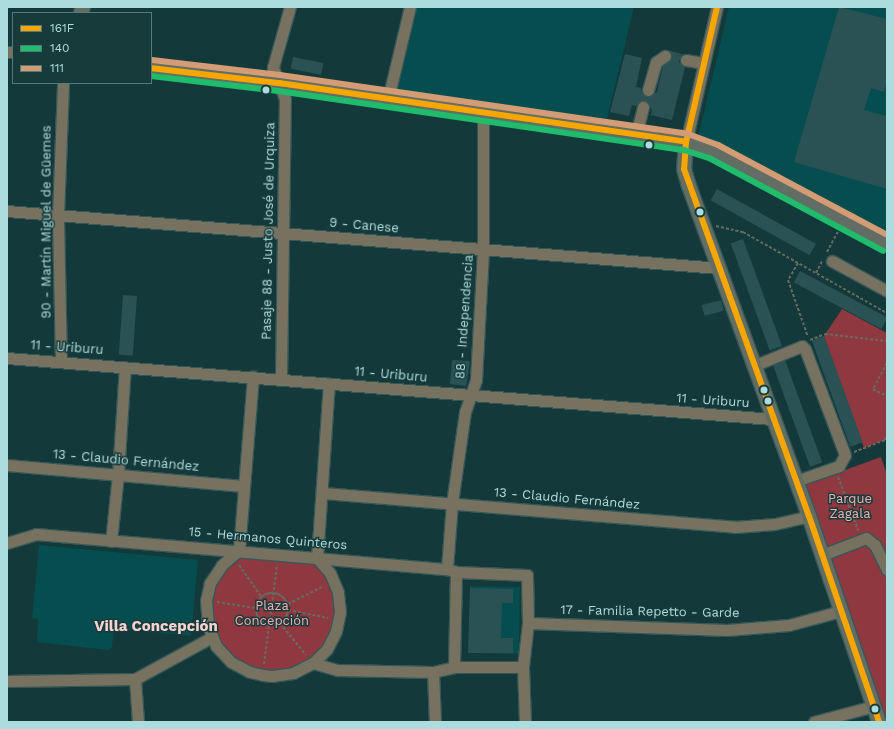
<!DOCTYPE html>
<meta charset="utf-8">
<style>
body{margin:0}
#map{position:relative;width:894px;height:729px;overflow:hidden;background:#14393b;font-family:"Work Sans",sans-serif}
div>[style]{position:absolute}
.built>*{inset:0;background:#064d50;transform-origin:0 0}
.green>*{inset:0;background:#8f383f}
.building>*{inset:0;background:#2a5254;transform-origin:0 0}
.minor-tunnel>*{height:11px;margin-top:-5.5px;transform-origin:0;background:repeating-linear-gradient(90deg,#2b5153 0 11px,transparent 0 16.5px)}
.path>*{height:2px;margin-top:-1px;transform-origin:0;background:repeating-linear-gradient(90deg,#656b60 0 3px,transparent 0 5px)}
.path>.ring{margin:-1px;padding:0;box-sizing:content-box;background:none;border:2px solid #656b60;border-radius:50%}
.roads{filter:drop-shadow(1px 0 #365758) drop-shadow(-1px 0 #365758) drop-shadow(0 1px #365758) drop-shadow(0 -1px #365758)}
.minor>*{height:11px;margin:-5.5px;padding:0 5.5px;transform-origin:5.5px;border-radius:5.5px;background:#77725f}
.major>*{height:14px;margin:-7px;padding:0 7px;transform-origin:7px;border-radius:7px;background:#626d63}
.bus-1>*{height:6px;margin:-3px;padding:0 3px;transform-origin:3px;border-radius:3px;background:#f7a600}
.bus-2>*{height:6px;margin:-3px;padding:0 3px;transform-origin:3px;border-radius:3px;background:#20bc6c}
.bus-3>*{height:6px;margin:-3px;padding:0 3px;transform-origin:3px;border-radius:3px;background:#d39c74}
.dots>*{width:11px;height:11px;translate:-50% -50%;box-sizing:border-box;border:2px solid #173a3b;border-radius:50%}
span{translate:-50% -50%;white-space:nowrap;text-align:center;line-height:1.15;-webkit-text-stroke:3px #173a3b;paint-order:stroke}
.street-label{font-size:13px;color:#acdcde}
.park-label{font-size:13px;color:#eeb0b0}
.quarter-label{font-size:15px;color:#f6d2d1;font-weight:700}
.frame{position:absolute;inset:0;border:8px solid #acdcde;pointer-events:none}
.legend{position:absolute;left:12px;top:12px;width:140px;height:72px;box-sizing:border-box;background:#173a3b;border:1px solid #537b7c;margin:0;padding:5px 7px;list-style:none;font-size:12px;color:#acdcde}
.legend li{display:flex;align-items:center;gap:8px;height:20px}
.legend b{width:20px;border:1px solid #537b7c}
</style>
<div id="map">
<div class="built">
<div style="clip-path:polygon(417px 7px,634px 7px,607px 119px,396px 91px)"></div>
<div style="clip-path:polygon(729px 7px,887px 7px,887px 234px,698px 137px)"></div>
<div style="clip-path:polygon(39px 545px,198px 560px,191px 636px,114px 628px,112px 647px,108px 650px,37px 642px,38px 619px,32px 618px)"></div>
<div style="left:470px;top:586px;width:50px;height:67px;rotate:1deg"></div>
</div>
<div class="green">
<div style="clip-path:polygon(842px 309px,887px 333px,887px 436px,885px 440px,864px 448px,824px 336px)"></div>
<div style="clip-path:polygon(881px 457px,887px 475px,887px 722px,884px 722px,804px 485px)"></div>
<div style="clip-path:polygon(232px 555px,317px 558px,330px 573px,340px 612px,327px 649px,293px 673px,250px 672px,212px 637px,210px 583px)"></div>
</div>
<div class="building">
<div style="clip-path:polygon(839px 7px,887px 19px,887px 81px,884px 92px,871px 88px,864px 110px,887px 116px,887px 189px,794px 162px)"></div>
<div style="clip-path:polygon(670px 51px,682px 54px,679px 62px,685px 67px,672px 120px,651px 115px,652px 110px,644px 100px,636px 106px,632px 105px,629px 116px,610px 112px,625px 54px,642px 58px,636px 87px,641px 88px,643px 95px,649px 97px,657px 92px,663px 66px,671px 59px)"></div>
<div style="left:293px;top:57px;width:31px;height:12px;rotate:11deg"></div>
<div style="left:717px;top:189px;width:113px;height:13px;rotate:29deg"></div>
<div style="left:743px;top:239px;width:114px;height:13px;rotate:70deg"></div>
<div style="left:800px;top:271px;width:99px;height:13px;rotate:28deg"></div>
<div style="left:123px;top:295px;width:14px;height:60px;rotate:4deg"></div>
<div style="left:721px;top:300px;width:11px;height:20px;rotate:75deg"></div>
<div style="left:824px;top:336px;width:113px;height:13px;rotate:70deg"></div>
<div style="clip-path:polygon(452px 360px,470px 361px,466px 386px,450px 384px)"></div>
<div style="left:785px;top:360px;width:109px;height:13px;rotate:70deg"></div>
<div style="clip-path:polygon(470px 588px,513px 589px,513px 603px,502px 603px,501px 638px,513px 638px,513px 653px,468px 653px)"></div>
</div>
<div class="minor-tunnel">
<div style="left:665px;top:56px;width:21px;rotate:11deg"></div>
<div style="left:643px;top:107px;width:18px;rotate:-74deg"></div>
</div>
<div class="path">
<div style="left:716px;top:226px;width:28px;rotate:13deg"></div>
<div style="left:743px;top:232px;width:165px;rotate:29.4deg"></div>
<div style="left:827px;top:252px;width:24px;rotate:-62deg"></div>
<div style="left:798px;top:263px;width:20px;rotate:120deg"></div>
<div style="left:788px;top:280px;width:60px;rotate:70.7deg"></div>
<div style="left:816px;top:273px;width:13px;rotate:-63deg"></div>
<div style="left:810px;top:340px;width:16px;rotate:-22deg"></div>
<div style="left:825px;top:334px;width:62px;rotate:6.4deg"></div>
<div style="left:887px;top:363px;width:30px;rotate:118deg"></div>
<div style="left:873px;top:389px;width:16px;rotate:27deg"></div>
<div style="left:854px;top:452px;width:33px;rotate:-21deg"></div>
<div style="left:885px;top:440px;width:4px;rotate:-63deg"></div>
<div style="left:838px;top:477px;width:57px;rotate:69.3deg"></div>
<div style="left:239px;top:565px;width:38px;rotate:55deg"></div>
<div class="ring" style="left:256px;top:593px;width:30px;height:30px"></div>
<div style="left:217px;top:602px;width:38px;rotate:9deg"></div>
<div style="left:288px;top:604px;width:40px;rotate:-26.6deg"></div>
<div style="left:288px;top:610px;width:41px;rotate:11.3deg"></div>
<div style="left:280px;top:623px;width:41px;rotate:50.9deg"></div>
<div style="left:264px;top:664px;width:100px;rotate:-82.5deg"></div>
</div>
<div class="roads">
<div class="minor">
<div style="left:7px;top:52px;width:6px"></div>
<div style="left:686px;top:60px;width:17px;rotate:10deg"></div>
<div style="left:648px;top:90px;width:29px;rotate:-74deg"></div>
<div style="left:656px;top:62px;width:11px;rotate:-34deg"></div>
<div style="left:388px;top:99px;width:95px;rotate:-76.6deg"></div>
<div style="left:636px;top:135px;width:29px;rotate:-76deg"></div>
<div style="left:686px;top:142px;width:139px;rotate:-77.1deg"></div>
<div style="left:7px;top:211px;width:713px;rotate:4.58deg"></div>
<div style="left:832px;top:261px;width:63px;rotate:28.6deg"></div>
<div style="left:7px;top:358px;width:767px;rotate:4.56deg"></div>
<div style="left:61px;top:362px;width:147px;rotate:-91.2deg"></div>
<div style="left:58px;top:215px;width:132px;rotate:-87.8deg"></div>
<div style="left:753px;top:366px;width:53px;rotate:-22.2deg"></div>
<div style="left:802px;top:346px;width:4px;rotate:45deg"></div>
<div style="left:805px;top:349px;width:113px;rotate:69.3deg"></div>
<div style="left:845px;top:455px;width:13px;rotate:119deg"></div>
<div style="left:839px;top:466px;width:46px;rotate:160.8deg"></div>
<div style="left:281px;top:379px;width:280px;rotate:-89.2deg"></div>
<div style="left:285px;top:99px;width:34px;rotate:-111deg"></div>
<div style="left:273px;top:67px;width:62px;rotate:-74.2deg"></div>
<div style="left:7px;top:465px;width:237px;rotate:5.1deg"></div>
<div style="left:323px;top:493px;width:413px;rotate:4.7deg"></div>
<div style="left:735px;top:527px;width:40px;rotate:-4.3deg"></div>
<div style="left:775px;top:524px;width:35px;rotate:-13deg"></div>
<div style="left:111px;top:541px;width:67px;rotate:-84deg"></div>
<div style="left:118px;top:474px;width:107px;rotate:-86.3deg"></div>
<div style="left:7px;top:543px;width:30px;rotate:-17deg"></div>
<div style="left:36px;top:534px;width:412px;rotate:4.9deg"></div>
<div style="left:447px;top:569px;width:9px;rotate:18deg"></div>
<div style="left:456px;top:572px;width:71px;rotate:2.4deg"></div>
<div style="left:527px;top:575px;width:48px;rotate:88.8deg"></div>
<div style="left:528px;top:623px;width:44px;rotate:96.5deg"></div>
<div style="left:523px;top:667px;width:55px;rotate:87.9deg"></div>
<div style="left:239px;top:550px;width:23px;rotate:139deg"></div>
<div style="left:222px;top:565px;width:22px;rotate:124deg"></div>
<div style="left:210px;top:583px;width:18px;rotate:103deg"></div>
<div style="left:206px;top:601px;width:25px;rotate:85deg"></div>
<div style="left:208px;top:626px;width:22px;rotate:68deg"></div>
<div style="left:216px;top:646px;width:22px;rotate:47deg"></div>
<div style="left:231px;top:662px;width:21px;rotate:28deg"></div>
<div style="left:250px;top:672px;width:13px;rotate:13deg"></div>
<div style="left:263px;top:675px;width:9px;rotate:6deg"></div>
<div style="left:272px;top:676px;width:21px;rotate:-8deg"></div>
<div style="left:293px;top:673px;width:22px;rotate:-27deg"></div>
<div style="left:313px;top:663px;width:20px;rotate:-45deg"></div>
<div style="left:327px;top:649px;width:20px;rotate:-63deg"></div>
<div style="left:336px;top:631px;width:19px;rotate:-78deg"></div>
<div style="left:340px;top:612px;width:20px;rotate:-96deg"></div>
<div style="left:338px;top:592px;width:21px;rotate:-113deg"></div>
<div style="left:330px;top:573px;width:20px;rotate:-131deg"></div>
<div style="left:317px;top:558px;width:175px;rotate:-86.1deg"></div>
<div style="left:239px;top:550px;width:174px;rotate:-85.4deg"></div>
<div style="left:822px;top:555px;width:47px;rotate:-21.1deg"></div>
<div style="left:866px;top:538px;width:11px;rotate:38deg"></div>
<div style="left:875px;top:545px;width:28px;rotate:64deg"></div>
<div style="left:447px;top:569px;width:66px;rotate:-85.7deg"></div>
<div style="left:452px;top:503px;width:92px;rotate:-81.9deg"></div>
<div style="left:465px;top:412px;width:34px;rotate:-71deg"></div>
<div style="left:476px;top:380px;width:130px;rotate:-86.9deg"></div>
<div style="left:483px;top:250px;width:138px;rotate:-90deg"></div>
<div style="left:528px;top:623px;width:199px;rotate:2deg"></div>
<div style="left:727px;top:630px;width:62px;rotate:-4.6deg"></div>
<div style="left:789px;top:625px;width:54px;rotate:-15.1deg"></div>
<div style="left:313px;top:663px;width:26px;rotate:16deg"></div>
<div style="left:338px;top:670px;width:95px;rotate:1.2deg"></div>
<div style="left:433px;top:672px;width:22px;rotate:-13deg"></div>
<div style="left:454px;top:667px;width:69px"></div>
<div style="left:454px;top:667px;width:95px;rotate:-88.8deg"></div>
<div style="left:433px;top:672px;width:50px;rotate:87.7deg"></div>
<div style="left:135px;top:679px;width:43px;rotate:86deg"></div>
<div style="left:7px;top:681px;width:128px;rotate:-0.9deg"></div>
<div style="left:135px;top:679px;width:88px;rotate:-28.6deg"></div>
<div style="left:814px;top:722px;width:62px;rotate:-14.9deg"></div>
</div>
<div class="major">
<div style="left:81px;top:13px;width:6px;rotate:-72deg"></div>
<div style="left:151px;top:68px;width:129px;rotate:6.7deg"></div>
<div style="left:279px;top:83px;width:411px;rotate:8.2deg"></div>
<div style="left:686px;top:142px;width:30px;rotate:20deg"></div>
<div style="left:714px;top:152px;width:196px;rotate:28deg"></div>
<div style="left:686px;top:142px;width:27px;rotate:94deg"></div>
<div style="left:684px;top:169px;width:18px;rotate:74deg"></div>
<div style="left:689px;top:186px;width:351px;rotate:70deg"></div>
<div style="left:809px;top:516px;width:218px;rotate:71.2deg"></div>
</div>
</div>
<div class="bus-1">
<div style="left:717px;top:7px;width:139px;rotate:102.9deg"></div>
<div style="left:686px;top:142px;width:27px;rotate:94deg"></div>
<div style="left:684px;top:169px;width:369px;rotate:70.2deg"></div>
<div style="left:809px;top:516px;width:218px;rotate:71.2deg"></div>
<div style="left:151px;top:68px;width:129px;rotate:6.7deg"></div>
<div style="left:279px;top:83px;width:411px;rotate:8.2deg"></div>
</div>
<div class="bus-2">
<div style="left:151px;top:76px;width:128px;rotate:6.7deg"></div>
<div style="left:278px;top:91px;width:410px;rotate:8.3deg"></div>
<div style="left:684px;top:150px;width:28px;rotate:18deg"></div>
<div style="left:711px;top:159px;width:195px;rotate:28.1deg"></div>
</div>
<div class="bus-3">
<div style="left:152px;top:60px;width:129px;rotate:6.7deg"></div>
<div style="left:280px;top:75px;width:412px;rotate:8.2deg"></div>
<div style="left:688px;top:134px;width:32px;rotate:20deg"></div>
<div style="left:718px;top:145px;width:191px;rotate:28deg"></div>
</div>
<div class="dots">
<div style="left:266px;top:90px;background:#acdcde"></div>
<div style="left:649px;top:145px;background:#acdcde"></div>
<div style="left:700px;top:212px;background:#acdcde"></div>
<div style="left:764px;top:390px;background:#acdcde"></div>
<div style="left:768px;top:401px;background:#acdcde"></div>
<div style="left:875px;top:709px;background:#acdcde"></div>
</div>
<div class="street-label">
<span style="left:47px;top:222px;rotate:-90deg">90 - Martín Miguel de Güemes</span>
<span style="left:364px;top:226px;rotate:5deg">9 - Canese</span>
<span style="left:269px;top:231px;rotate:-89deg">Pasaje 88 - Justo José de Urquiza</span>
<span style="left:465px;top:317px;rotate:-86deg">88 - Independencia</span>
<span style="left:67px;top:348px;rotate:4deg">11 - Uriburu</span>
<span style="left:391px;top:375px;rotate:5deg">11 - Uriburu</span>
<span style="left:713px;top:401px;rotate:4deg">11 - Uriburu</span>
<span style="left:126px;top:461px;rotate:5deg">13 - Claudio Fernández</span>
<span style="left:567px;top:499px;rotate:5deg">13 - Claudio Fernández</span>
<span style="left:268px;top:539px;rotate:5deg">15 - Hermanos Quinteros</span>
<span style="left:650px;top:612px;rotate:1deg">17 - Familia Repetto - Garde</span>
</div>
<div class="park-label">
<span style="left:850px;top:507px">Parque<br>Zagala</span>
<span style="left:272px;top:614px">Plaza<br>Concepción</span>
</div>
<div class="quarter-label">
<span style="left:156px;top:627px">Villa Concepción</span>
</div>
<div class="frame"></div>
<ul class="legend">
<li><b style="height:5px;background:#f7a600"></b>161F</li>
<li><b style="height:5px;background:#20bc6c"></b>140</li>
<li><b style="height:5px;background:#d39c74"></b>111</li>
</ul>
</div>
